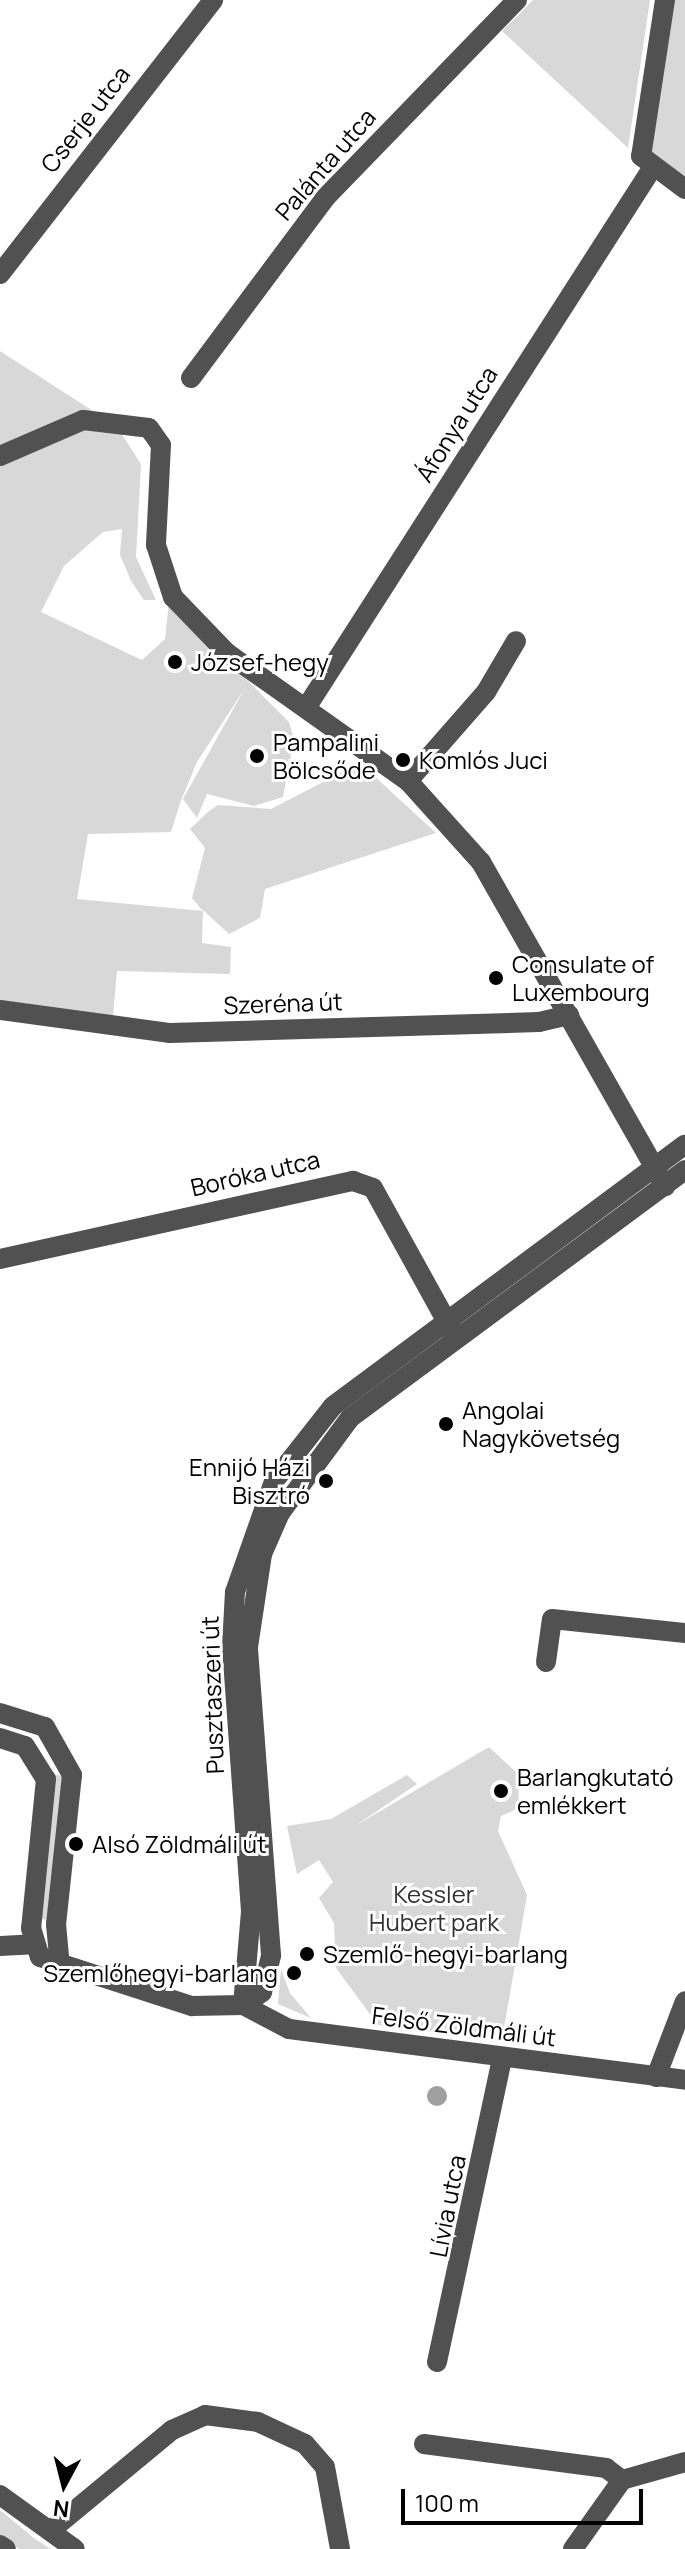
<!DOCTYPE html>
<meta charset="utf-8">
<style>
body{margin:0}
#map{position:relative;width:685px;height:2549px;overflow:hidden;background:#fff;font-family:Manrope,sans-serif}
div>[style]{position:absolute}
.green>*{inset:0;background:#d8d8d8;transform-origin:0 0}
.water>*{inset:0;background:#9f9f9f}
.round{border-radius:50%}
.minor>*{height:20px;margin:-10px;padding:0 10px;transform-origin:10px;border-radius:10px;background:#515151}
.dots>*{width:22px;height:22px;translate:-50% -50%;box-sizing:border-box;border:4px solid #fff;border-radius:50%}
span{translate:-50% -50%;white-space:nowrap;text-align:center;line-height:1.15;-webkit-text-stroke:6px #fff;paint-order:stroke}
.street-label{font-size:24px;color:#000}
.poi-label{font-size:24px;color:#000}
.left{translate:0 -50%;text-align:left}
.right{translate:-100% -50%;text-align:right}
.park-label{font-size:24px;color:#2f2f2f}
.north{position:absolute;left:24px;top:2445px;width:80px;height:80px;-webkit-text-stroke:6px #fff;paint-order:stroke;rotate:187deg;font-size:22px;font-weight:700;line-height:32px;text-align:center;color:#000}
.north::after{content:'';display:block;margin:auto;width:28px;height:36px;background:#000;clip-path:polygon(50% 0,100% 100%,50% 72%,0 100%)}
.scale{position:absolute;left:401px;top:2489px;width:242px;height:36px;box-sizing:border-box;border:4px solid #000;border-top:0;padding-left:10px;font-size:24px;line-height:28px;white-space:nowrap;color:#000;-webkit-text-stroke:6px #fff;paint-order:stroke}
</style>
<div id="map">
<div class="green">
<div style="clip-path:polygon(533px 0,650px 0,628px 148px,502px 31px)"></div>
<div style="clip-path:polygon(665px 0,685px 0,685px 189px,641px 156px)"></div>
<div style="clip-path:polygon(0 351px,93px 411px,0 449px)"></div>
<div style="clip-path:polygon(112px 419px,141px 464px,136px 557px,156px 600px,144px 600px,131px 581px,120px 555px,122px 529px,103px 532px,64px 566px,41px 612px,142px 660px,165px 639px,169px 602px,289px 722px,294px 739px,283px 797px,254px 806px,207px 794px,197px 818px,183px 799px,245px 688px,197px 762px,180px 803px,171px 832px,88px 834px,77px 899px,203px 911px,192px 898px,205px 848px,190px 829px,209px 811px,218px 805px,271px 809px,360px 763px,436px 833px,265px 889px,260px 918px,229px 934px,203px 910px,202px 943px,231px 947px,230px 974px,117px 971px,112px 1028px,0 1010px,0 456px)"></div>
<div style="clip-path:polygon(489px 1747px,518px 1774px,519px 1808px,501px 1816px,498px 1831px,527px 1895px,502px 2040px,378px 2025px,336px 1968px,334px 1923px,319px 1898px,333px 1882px,319px 1860px,297px 1874px,287px 1826px,331px 1819px,407px 1775px,417px 1784px,355px 1826px)"></div>
<div style="left:66px;top:1776px;width:145px;height:11px;rotate:97deg"></div>
<div style="clip-path:polygon(281px 1969px,290px 1993px,311px 2018px,278px 2004px)"></div>
<div style="clip-path:polygon(0 2510px,35px 2539px,51px 2549px,19px 2549px,0 2536px)"></div>
</div>
<div class="water">
<div class="round" style="left:427px;top:2086px;width:20px;height:20px"></div>
</div>
<div class="minor">
<div style="left:665px;top:0;width:158px;rotate:98.7deg"></div>
<div style="left:641px;top:156px;width:55px;rotate:36.9deg"></div>
<div style="left:0;top:274px;width:347px;rotate:-52.1deg"></div>
<div style="left:191px;top:378px;width:224px;rotate:-53.3deg"></div>
<div style="left:325px;top:198px;width:276px;rotate:-45.9deg"></div>
<div style="left:0;top:456px;width:90px;rotate:-23.4deg"></div>
<div style="left:83px;top:420px;width:66px;rotate:6.9deg"></div>
<div style="left:149px;top:428px;width:21px;rotate:55deg"></div>
<div style="left:161px;top:445px;width:100px;rotate:92.9deg"></div>
<div style="left:156px;top:545px;width:55px;rotate:71.9deg"></div>
<div style="left:173px;top:597px;width:78px;rotate:46deg"></div>
<div style="left:227px;top:653px;width:222px;rotate:35.3deg"></div>
<div style="left:408px;top:781px;width:109px;rotate:48deg"></div>
<div style="left:481px;top:862px;width:373px;rotate:60.4deg"></div>
<div style="left:306px;top:708px;width:639px;rotate:-57.33deg"></div>
<div style="left:408px;top:781px;width:118px;rotate:-48.8deg"></div>
<div style="left:486px;top:692px;width:59px;rotate:-59.5deg"></div>
<div style="left:0;top:1010px;width:172px;rotate:7.7deg"></div>
<div style="left:170px;top:1033px;width:369px;rotate:-1.7deg"></div>
<div style="left:539px;top:1022px;width:31px;rotate:-13deg"></div>
<div style="left:0;top:1259px;width:362px;rotate:-12.5deg"></div>
<div style="left:353px;top:1181px;width:21px;rotate:19deg"></div>
<div style="left:373px;top:1188px;width:166px;rotate:61.1deg"></div>
<div style="left:546px;top:1662px;width:43px;rotate:-82.1deg"></div>
<div style="left:552px;top:1619px;width:134px;rotate:6deg"></div>
<div style="left:0;top:1713px;width:47px;rotate:17.3deg"></div>
<div style="left:45px;top:1727px;width:55px;rotate:60.6deg"></div>
<div style="left:72px;top:1775px;width:150px;rotate:96.1deg"></div>
<div style="left:56px;top:1924px;width:43px;rotate:84.7deg"></div>
<div style="left:0;top:1738px;width:26px;rotate:18deg"></div>
<div style="left:25px;top:1746px;width:39px;rotate:58deg"></div>
<div style="left:46px;top:1779px;width:150px;rotate:95.7deg"></div>
<div style="left:31px;top:1928px;width:30px;rotate:73deg"></div>
<div style="left:40px;top:1957px;width:160px;rotate:17.9deg"></div>
<div style="left:192px;top:2006px;width:51px;rotate:-1.1deg"></div>
<div style="left:243px;top:2005px;width:23px;rotate:-34deg"></div>
<div style="left:262px;top:1992px;width:38px;rotate:-76deg"></div>
<div style="left:271px;top:1955px;width:309px;rotate:-94.3deg"></div>
<div style="left:248px;top:1647px;width:94px;rotate:-81.4deg"></div>
<div style="left:262px;top:1554px;width:45px;rotate:-66.3deg"></div>
<div style="left:280px;top:1513px;width:118px;rotate:-53.6deg"></div>
<div style="left:350px;top:1418px;width:417px;rotate:-36.5deg"></div>
<div style="left:0;top:1946px;width:33px;rotate:-3deg"></div>
<div style="left:243px;top:2005px;width:94px;rotate:-85.1deg"></div>
<div style="left:251px;top:1911px;width:265px;rotate:-94.1deg"></div>
<div style="left:232px;top:1647px;width:55px;rotate:-86.9deg"></div>
<div style="left:235px;top:1592px;width:118px;rotate:-70.6deg"></div>
<div style="left:274px;top:1481px;width:95px;rotate:-51.8deg"></div>
<div style="left:333px;top:1406px;width:438px;rotate:-36.6deg"></div>
<div style="left:243px;top:2005px;width:52px;rotate:27.6deg"></div>
<div style="left:289px;top:2029px;width:399px;rotate:7.3deg"></div>
<div style="left:656px;top:2077px;width:81px;rotate:-69.1deg"></div>
<div style="left:437px;top:2362px;width:311px;rotate:-77.9deg"></div>
<div style="left:424px;top:2444px;width:184px;rotate:7.5deg"></div>
<div style="left:606px;top:2468px;width:20px;rotate:37deg"></div>
<div style="left:0;top:2495px;width:92px;rotate:35.8deg"></div>
<div style="left:50px;top:2531px;width:158px;rotate:-39.6deg"></div>
<div style="left:172px;top:2430px;width:36px;rotate:-24deg"></div>
<div style="left:205px;top:2415px;width:53px;rotate:7.5deg"></div>
<div style="left:258px;top:2422px;width:52px;rotate:25.1deg"></div>
<div style="left:305px;top:2444px;width:30px;rotate:49deg"></div>
<div style="left:325px;top:2467px;width:83px;rotate:79.6deg"></div>
<div style="left:0;top:2545px;width:7px;rotate:34deg"></div>
<div style="left:573px;top:2549px;width:85px;rotate:-54.6deg"></div>
<div style="left:622px;top:2480px;width:66px;rotate:-15.9deg"></div>
</div>
<div class="dots">
<div style="left:175px;top:662px;background:#000"></div>
<div style="left:257px;top:756px;background:#000"></div>
<div style="left:403px;top:760px;background:#000"></div>
<div style="left:496px;top:978px;background:#000"></div>
<div style="left:446px;top:1424px;background:#000"></div>
<div style="left:326px;top:1481px;background:#000"></div>
<div style="left:501px;top:1791px;background:#000"></div>
<div style="left:76px;top:1844px;background:#000"></div>
<div style="left:307px;top:1954px;background:#000"></div>
<div style="left:294px;top:1973px;background:#000"></div>
</div>
<div class="street-label">
<span style="left:85px;top:119px;rotate:-52deg">Cserje utca</span>
<span style="left:325px;top:164px;rotate:-49deg">Palánta utca</span>
<span style="left:456px;top:424px;rotate:-58deg">Áfonya utca</span>
<span style="left:283px;top:1003px;rotate:-2deg">Szeréna út</span>
<span style="left:255px;top:1173px;rotate:-13deg">Boróka utca</span>
<span style="left:212px;top:1695px;rotate:-92deg">Pusztaszeri út</span>
<span style="left:464px;top:2026px;rotate:7deg">Felső Zöldmáli út</span>
<span style="left:447px;top:2206px;rotate:-79deg">Lívia utca</span>
</div>
<div class="poi-label">
<span class="left" style="left:191px;top:662px">József-hegy</span>
<span class="left" style="left:273px;top:756px">Pampalini<br>Bölcsőde</span>
<span class="left" style="left:419px;top:760px">Komlós Juci</span>
<span class="left" style="left:512px;top:978px">Consulate of<br>Luxembourg</span>
<span class="left" style="left:462px;top:1424px">Angolai<br>Nagykövetség</span>
<span class="right" style="left:310px;top:1481px">Ennijó Házi<br>Bisztró</span>
<span class="left" style="left:517px;top:1791px">Barlangkutató<br>emlékkert</span>
<span class="left" style="left:92px;top:1844px">Alsó Zöldmáli út</span>
<span class="left" style="left:323px;top:1954px">Szemlő-hegyi-barlang</span>
<span class="right" style="left:278px;top:1973px">Szemlőhegyi-barlang</span>
</div>
<div class="park-label">
<span style="left:434px;top:1908px">Kessler<br>Hubert park</span>
</div>
<div class="north">N</div>
<div class="scale">100 m</div>
</div>
